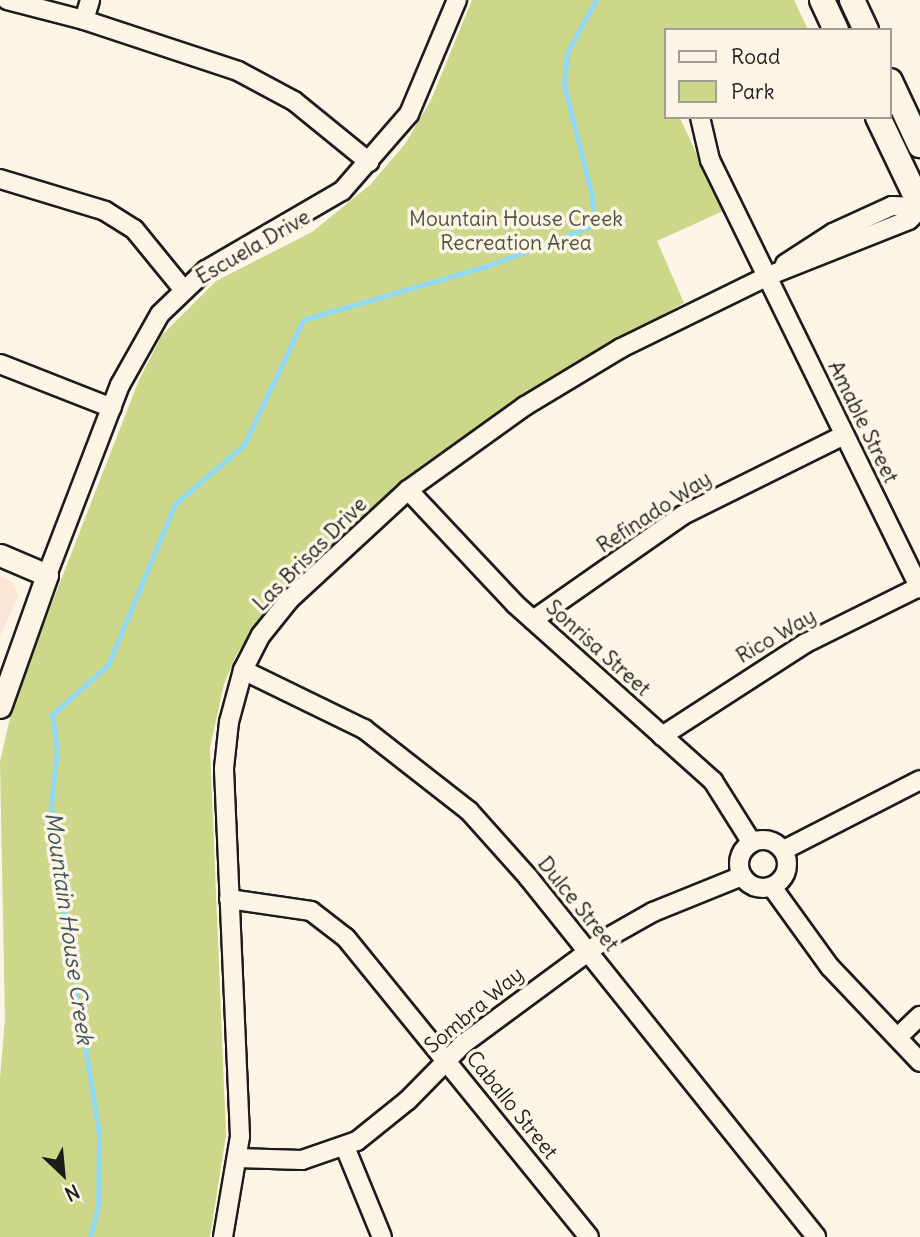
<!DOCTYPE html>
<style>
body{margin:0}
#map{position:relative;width:920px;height:1237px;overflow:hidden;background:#fcf5e5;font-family:Delius,sans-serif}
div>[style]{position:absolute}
.built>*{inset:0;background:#fae4d6}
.green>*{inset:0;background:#ccd78a}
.stream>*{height:4.5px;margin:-2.25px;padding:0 2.25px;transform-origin:2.25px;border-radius:2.25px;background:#92daf4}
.roads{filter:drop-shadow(2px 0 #1c1c1c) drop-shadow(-2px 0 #1c1c1c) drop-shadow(0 2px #1c1c1c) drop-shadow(0 -2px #1c1c1c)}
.minor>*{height:18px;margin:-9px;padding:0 9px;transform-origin:9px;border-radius:9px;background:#fcf5e5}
.minor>.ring{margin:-9px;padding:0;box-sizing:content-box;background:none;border:18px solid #fcf5e5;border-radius:50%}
.tertiary>*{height:21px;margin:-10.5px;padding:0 10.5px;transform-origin:10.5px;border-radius:10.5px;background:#fcf5e5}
.secondary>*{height:24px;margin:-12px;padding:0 12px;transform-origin:12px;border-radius:12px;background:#fcf5e5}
span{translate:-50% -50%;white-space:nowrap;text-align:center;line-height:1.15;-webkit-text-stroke:7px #fcf5e5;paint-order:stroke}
.park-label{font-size:21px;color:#51543d}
.street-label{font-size:21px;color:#1c1c1c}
.water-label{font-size:23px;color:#3f555d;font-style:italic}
.legend{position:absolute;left:664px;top:28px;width:228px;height:91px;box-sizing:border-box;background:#fcf5e5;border:2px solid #a29e95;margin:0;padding:9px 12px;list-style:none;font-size:21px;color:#1c1c1c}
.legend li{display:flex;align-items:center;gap:14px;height:35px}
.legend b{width:35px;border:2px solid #a29e95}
.north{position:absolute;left:28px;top:1139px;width:70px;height:70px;-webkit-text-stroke:5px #fcf5e5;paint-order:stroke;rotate:154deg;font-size:19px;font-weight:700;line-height:28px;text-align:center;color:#1c1c1c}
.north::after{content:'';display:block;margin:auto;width:24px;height:32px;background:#1c1c1c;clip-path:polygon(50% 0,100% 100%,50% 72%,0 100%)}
</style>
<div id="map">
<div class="built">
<div style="clip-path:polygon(0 576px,13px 583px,18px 596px,0 636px)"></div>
</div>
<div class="green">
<div style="clip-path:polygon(472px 0,794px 0,808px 30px,666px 30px,666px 117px,680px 118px,723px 211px,657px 241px,684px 303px,561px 371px,422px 465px,275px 596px,237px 654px,224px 684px,210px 748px,226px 1135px,210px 1237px,0 1237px,0 1078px,5px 1019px,0 762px,12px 709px,34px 649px,139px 380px,162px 335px,216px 281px,312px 232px,370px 185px,405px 144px,431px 100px)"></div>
</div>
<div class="stream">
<div style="left:90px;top:1237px;width:31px;rotate:-75deg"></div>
<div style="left:98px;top:1207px;width:72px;rotate:-89.2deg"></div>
<div style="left:99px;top:1135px;width:262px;rotate:-99deg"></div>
<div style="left:58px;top:876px;width:71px;rotate:-95.6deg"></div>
<div style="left:51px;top:805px;width:55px;rotate:-83.8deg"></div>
<div style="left:57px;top:750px;width:35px;rotate:-98deg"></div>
<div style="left:52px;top:715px;width:75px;rotate:-41.8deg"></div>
<div style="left:108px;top:665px;width:174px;rotate:-67.4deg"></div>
<div style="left:175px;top:504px;width:91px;rotate:-40.5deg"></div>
<div style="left:244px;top:445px;width:138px;rotate:-64.7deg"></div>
<div style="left:303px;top:320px;width:195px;rotate:-16.4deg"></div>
<div style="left:490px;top:265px;width:111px;rotate:-21deg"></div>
<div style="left:594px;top:225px;width:29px;rotate:-94deg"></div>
<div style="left:592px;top:196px;width:114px;rotate:-104.2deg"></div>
<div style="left:564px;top:85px;width:32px;rotate:-85deg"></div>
<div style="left:567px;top:53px;width:60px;rotate:-61.3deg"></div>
</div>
<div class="roads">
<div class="minor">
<div style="left:7px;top:0;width:80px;rotate:14.6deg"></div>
<div style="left:84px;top:20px;width:162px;rotate:18.3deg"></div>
<div style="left:238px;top:71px;width:64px;rotate:28.2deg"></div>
<div style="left:294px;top:101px;width:97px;rotate:39.1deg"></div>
<div style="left:84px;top:20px;width:21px;rotate:-73deg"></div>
<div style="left:700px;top:117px;width:44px;rotate:76.9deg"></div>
<div style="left:710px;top:160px;width:477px;rotate:63.9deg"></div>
<div style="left:0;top:179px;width:110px;rotate:16.9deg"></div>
<div style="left:105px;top:211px;width:34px;rotate:32deg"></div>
<div style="left:134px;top:229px;width:77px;rotate:50.8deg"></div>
<div style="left:785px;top:264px;width:57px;rotate:-32.9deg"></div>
<div style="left:833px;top:233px;width:65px;rotate:-24.6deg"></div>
<div style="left:892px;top:206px;width:28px;rotate:2deg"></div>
<div style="left:0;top:364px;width:120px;rotate:21.4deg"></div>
<div style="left:408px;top:490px;width:156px;rotate:46.8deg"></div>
<div style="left:515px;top:604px;width:266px;rotate:41.8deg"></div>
<div style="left:713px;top:781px;width:73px;rotate:57.8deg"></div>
<div style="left:47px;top:575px;width:204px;rotate:-69deg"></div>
<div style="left:120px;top:385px;width:81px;rotate:-60.6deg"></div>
<div style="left:160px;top:314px;width:64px;rotate:-43.7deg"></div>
<div style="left:206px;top:270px;width:157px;rotate:-30.2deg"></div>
<div style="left:342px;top:191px;width:102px;rotate:-49deg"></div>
<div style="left:409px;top:114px;width:124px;rotate:-67.2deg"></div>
<div style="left:533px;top:620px;width:183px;rotate:-35deg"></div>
<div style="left:683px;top:515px;width:180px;rotate:-26.4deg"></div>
<div style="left:243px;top:670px;width:135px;rotate:26deg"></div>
<div style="left:364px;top:729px;width:133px;rotate:38deg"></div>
<div style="left:469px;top:811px;width:89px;rotate:48.2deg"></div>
<div style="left:528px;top:877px;width:461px;rotate:51.3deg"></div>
<div style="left:662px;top:736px;width:171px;rotate:-32.9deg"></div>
<div style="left:806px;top:643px;width:126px;rotate:-26.4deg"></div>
<div class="ring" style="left:739px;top:840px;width:30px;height:30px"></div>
<div style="left:784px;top:850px;width:153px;rotate:-27.2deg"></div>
<div style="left:772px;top:887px;width:99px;rotate:54.1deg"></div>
<div style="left:830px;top:967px;width:131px;rotate:46.5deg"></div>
<div style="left:229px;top:899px;width:83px;rotate:8.3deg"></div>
<div style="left:311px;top:911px;width:44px;rotate:37.6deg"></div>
<div style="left:346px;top:938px;width:385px;rotate:50.9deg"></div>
<div style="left:899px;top:1036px;width:29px;rotate:-44deg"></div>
<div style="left:345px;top:1147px;width:97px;rotate:67.7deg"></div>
<div style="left:237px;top:1158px;width:65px;rotate:1.8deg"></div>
<div style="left:302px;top:1160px;width:58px;rotate:-19.1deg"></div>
<div style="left:357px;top:1141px;width:65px;rotate:-38.8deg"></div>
<div style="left:408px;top:1100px;width:78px;rotate:-45.5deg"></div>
<div style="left:463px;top:1044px;width:179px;rotate:-36.4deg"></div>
<div style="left:607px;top:938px;width:53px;rotate:-29.5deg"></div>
<div style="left:653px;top:912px;width:96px;rotate:-22deg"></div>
<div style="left:223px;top:1237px;width:102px;rotate:-80.4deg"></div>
<div style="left:240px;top:1136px;width:368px;rotate:-92.5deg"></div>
<div style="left:224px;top:768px;width:46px;rotate:-83.8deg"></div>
<div style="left:229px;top:722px;width:54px;rotate:-74.9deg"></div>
<div style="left:243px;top:670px;width:39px;rotate:-63deg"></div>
<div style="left:261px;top:635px;width:46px;rotate:-51.1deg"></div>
<div style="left:290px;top:599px;width:161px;rotate:-42.7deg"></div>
<div style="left:408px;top:490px;width:144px;rotate:-35.7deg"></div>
<div style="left:525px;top:406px;width:112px;rotate:-31.1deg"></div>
<div style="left:621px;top:348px;width:164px;rotate:-26.1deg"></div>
<div style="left:768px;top:276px;width:152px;rotate:-21.7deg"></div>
<div style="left:909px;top:220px;width:16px;rotate:-45deg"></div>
</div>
<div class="tertiary">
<div style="left:0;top:555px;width:51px;rotate:23.1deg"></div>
<div style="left:47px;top:575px;width:140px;rotate:109.6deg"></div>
</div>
<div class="secondary">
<div style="left:822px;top:0;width:33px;rotate:65deg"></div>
<div style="left:852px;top:0;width:33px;rotate:65deg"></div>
<div style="left:890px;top:81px;width:71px;rotate:64.9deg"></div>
<div style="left:878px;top:117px;width:98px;rotate:64.5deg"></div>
</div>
</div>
<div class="park-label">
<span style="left:516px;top:231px">Mountain House Creek<br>Recreation Area</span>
</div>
<div class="street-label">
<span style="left:253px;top:247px;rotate:-30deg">Escuela Drive</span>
<span style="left:863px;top:422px;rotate:64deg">Amable Street</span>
<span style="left:654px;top:512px;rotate:-33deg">Refinado Way</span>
<span style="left:310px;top:554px;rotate:-45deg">Las Brisas Drive</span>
<span style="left:776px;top:636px;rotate:-30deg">Rico Way</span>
<span style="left:598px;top:648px;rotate:42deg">Sonrisa Street</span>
<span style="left:578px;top:904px;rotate:51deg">Dulce Street</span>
<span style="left:474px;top:1010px;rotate:-40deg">Sombra Way</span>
<span style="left:512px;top:1105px;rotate:51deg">Caballo Street</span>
</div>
<div class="water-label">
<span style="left:69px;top:928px;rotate:82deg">Mountain House Creek</span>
</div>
<ul class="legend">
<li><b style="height:9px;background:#fcf5e5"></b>Road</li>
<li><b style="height:19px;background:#ccd78a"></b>Park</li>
</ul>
<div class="north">N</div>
</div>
